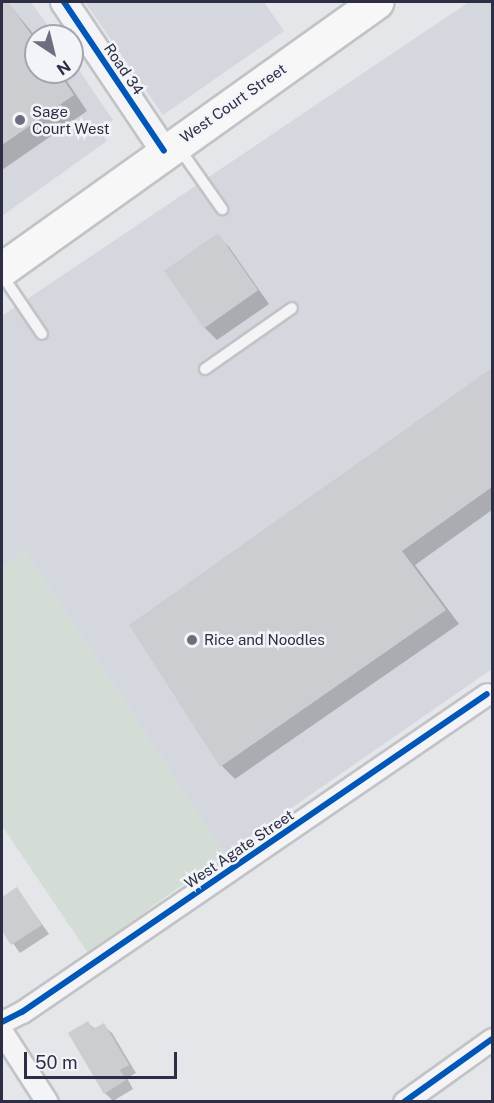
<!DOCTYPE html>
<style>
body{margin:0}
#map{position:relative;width:494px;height:1103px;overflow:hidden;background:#e5e6e9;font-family:"Public Sans",sans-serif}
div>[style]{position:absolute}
.built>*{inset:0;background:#d5d7de}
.green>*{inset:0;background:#d3ddd5}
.shadow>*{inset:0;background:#0003}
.building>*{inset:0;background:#cccdd1;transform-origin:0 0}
.roads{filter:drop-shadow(2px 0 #c2c3c7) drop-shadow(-2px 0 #c2c3c7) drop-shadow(0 2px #c2c3c7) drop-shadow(0 -2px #c2c3c7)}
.service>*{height:10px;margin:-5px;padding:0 5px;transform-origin:5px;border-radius:5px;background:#f4f4f6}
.minor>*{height:21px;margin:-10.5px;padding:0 10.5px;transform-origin:10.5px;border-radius:10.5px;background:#f4f4f6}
.tertiary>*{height:26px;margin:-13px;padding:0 13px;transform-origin:13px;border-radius:13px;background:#f4f4f6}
.primary>*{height:33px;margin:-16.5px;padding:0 16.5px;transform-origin:16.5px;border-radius:16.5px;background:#f7f7f8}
.cycleway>*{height:6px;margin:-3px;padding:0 3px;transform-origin:3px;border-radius:3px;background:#0057b8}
.dots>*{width:16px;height:16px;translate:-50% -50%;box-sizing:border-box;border:3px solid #f3f4f8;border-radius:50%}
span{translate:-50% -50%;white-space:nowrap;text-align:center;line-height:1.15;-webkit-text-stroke:5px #f3f4f8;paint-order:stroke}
.street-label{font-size:15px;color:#2b2e44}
.poi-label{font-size:15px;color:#2b2e44}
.left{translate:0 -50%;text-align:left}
.frame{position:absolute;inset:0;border:3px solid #2b2e44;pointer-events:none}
.north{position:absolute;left:24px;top:24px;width:60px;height:60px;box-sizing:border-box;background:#f3f4f8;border:2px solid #a3a5b0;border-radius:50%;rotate:145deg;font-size:16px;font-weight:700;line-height:24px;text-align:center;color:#2b2e44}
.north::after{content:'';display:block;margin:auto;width:21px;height:27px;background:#6c6e7e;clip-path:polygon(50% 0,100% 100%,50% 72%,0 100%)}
.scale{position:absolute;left:24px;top:1052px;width:153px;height:27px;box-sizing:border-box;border:3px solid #2b2e44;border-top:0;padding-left:8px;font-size:18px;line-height:21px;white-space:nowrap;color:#2b2e44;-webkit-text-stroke:4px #f3f4f8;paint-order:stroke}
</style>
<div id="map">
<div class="built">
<div style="clip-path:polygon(2px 2px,31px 2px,55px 36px,36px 36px,36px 72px,72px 72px,72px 60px,113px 120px,99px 129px,107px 141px,2px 216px)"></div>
<div style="clip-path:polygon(85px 2px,264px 2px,284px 31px,163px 115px)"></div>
<div style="clip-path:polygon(469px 2px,492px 2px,492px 669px,225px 854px,25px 551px,2px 567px,2px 316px)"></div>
</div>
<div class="green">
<div style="clip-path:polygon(25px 550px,225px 854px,88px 953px,2px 826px,2px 567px)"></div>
</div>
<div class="shadow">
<div style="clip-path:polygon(7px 2px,36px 37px,36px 72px,61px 72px,87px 111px,2px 170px,2px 6px)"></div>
<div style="clip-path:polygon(217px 235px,229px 247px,269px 304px,217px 340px,205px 328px,166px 272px)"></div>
<div style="clip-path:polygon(492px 369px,492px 510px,415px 565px,459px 624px,235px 779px,222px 766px,131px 625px)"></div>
<div style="clip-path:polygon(17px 889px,49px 934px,20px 953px,2px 928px,2px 899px)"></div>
<div style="clip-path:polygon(88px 1023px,95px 1029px,103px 1025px,112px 1033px,136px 1073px,127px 1078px,133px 1089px,113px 1101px,105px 1093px)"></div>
</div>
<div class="building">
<div style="clip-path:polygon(2px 2px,8px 2px,36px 41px,36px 72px,58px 72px,74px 95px,2px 145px)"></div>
<div style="left:218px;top:233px;width:70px;height:66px;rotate:55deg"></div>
<div style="clip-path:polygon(492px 368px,492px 487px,402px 551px,446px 610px,220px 767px,129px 625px)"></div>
<div style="clip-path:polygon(17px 887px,42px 925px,11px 945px,2px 931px,2px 897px)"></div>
<div style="clip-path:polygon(88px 1021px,93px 1029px,104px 1023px,129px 1065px,120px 1070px,126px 1080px,104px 1094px,68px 1033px)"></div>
</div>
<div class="roads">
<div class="service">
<div style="left:179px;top:148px;width:75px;rotate:54.8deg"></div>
<div style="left:2px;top:275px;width:71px;rotate:55.9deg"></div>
<div style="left:205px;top:369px;width:106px;rotate:-35deg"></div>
</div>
<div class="minor">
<div style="left:2px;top:1022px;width:22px;rotate:-27deg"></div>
<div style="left:22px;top:1012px;width:563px;rotate:-34.37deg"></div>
<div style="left:2px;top:1032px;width:83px;rotate:57.3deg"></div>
<div style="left:404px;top:1102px;width:108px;rotate:-35.6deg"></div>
</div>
<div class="tertiary">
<div style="left:64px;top:2px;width:179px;rotate:56.1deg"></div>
</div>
<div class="primary">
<div style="left:2px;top:269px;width:460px;rotate:-35.5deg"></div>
</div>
</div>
<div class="cycleway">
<div style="left:64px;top:2px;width:179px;rotate:56.1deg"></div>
<div style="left:2px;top:1022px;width:22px;rotate:-27deg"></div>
<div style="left:22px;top:1012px;width:563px;rotate:-34.37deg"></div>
<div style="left:404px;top:1102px;width:108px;rotate:-35.6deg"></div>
</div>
<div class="dots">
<div style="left:20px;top:120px;background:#6c6e7e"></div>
<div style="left:192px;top:640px;background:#6c6e7e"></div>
</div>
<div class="street-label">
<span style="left:124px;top:69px;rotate:56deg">Road 34</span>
<span style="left:233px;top:103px;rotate:-35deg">West Court Street</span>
<span style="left:239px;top:849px;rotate:-34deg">West Agate Street</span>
</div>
<div class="poi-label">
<span class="left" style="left:32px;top:120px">Sage<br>Court West</span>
<span class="left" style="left:204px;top:640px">Rice and Noodles</span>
</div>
<div class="frame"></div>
<div class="north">N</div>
<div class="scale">50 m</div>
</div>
